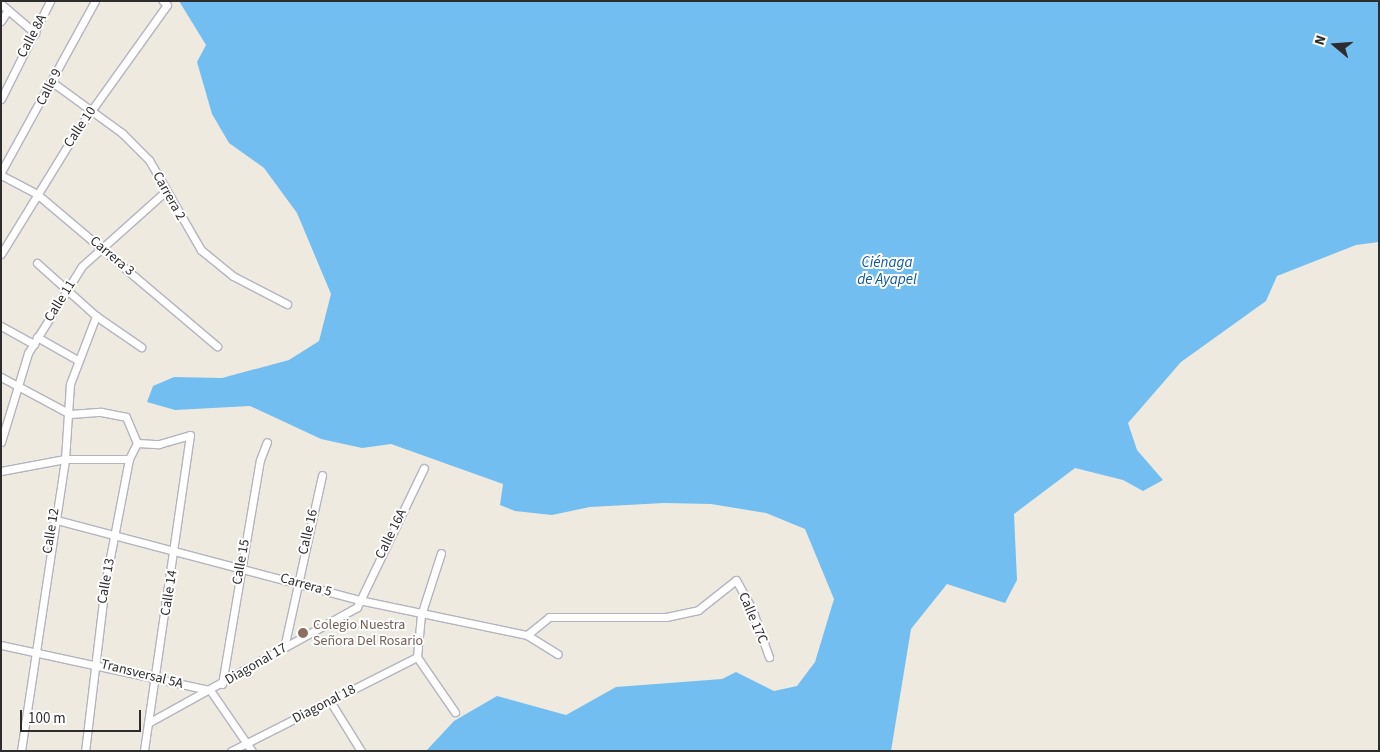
<!DOCTYPE html>
<meta charset="utf-8">
<style>
body{margin:0}
#map{position:relative;width:1380px;height:752px;overflow:hidden;background:#efeae0;font-family:"Source Sans 3",sans-serif}
div>[style]{position:absolute}
.water>*{inset:0;background:#73bef1}
.roads{filter:drop-shadow(1px 0 #b3b4c1) drop-shadow(-1px 0 #b3b4c1) drop-shadow(0 1px #b3b4c1) drop-shadow(0 -1px #b3b4c1)}
.street>*{height:7px;margin:-3.5px;padding:0 3.5px;transform-origin:3.5px;border-radius:3.5px;background:#fff}
.dots>*{width:14px;height:14px;translate:-50% -50%;box-sizing:border-box;border:2px solid #fff;border-radius:50%}
span{translate:-50% -50%;white-space:nowrap;text-align:center;line-height:1.15;-webkit-text-stroke:4px #fff;paint-order:stroke}
.street-label{font-size:14px;color:#2d2d2d}
.education-label{font-size:14px;color:#785e54}
.left{translate:0 -50%;text-align:left}
.water-label{font-size:15px;color:#0c5aa3;font-style:italic}
.frame{position:absolute;inset:0;border:2px solid #2d2d2d;pointer-events:none}
.north{position:absolute;left:1310px;top:20px;width:50px;height:50px;-webkit-text-stroke:4px #fff;paint-order:stroke;rotate:288deg;font-size:14px;font-weight:700;line-height:20px;text-align:center;color:#2d2d2d}
.north::after{content:'';display:block;margin:auto;width:18px;height:22px;background:#2d2d2d;clip-path:polygon(50% 0,100% 100%,50% 72%,0 100%)}
.scale{position:absolute;left:20px;top:710px;width:121px;height:22px;box-sizing:border-box;border:2px solid #2d2d2d;border-top:0;padding-left:6px;font-size:15px;line-height:18px;white-space:nowrap;color:#2d2d2d;-webkit-text-stroke:4px #fff;paint-order:stroke}
</style>
<div id="map">
<div class="water">
<div style="clip-path:polygon(179px 1px,1379px 1px,1379px 242px,1356px 245px,1277px 276px,1266px 301px,1181px 362px,1128px 423px,1137px 450px,1163px 480px,1143px 491px,1123px 480px,1075px 468px,1014px 514px,1017px 580px,1005px 603px,947px 584px,911px 629px,891px 751px,426px 751px,454px 721px,497px 696px,566px 715px,616px 687px,722px 679px,736px 672px,774px 691px,797px 686px,815px 662px,834px 599px,805px 529px,766px 513px,711px 504px,664px 503px,590px 507px,552px 515px,515px 511px,500px 505px,503px 484px,391px 444px,362px 448px,321px 439px,250px 406px,175px 410px,147px 402px,153px 386px,174px 377px,222px 378px,289px 360px,319px 341px,331px 294px,297px 213px,264px 168px,229px 143px,212px 114px,197px 62px,206px 45px)"></div>
</div>
<div class="roads">
<div class="street">
<div style="left:1px;top:4px;width:45px;rotate:40.5deg"></div>
<div style="left:1px;top:21px;width:13px;rotate:-58deg"></div>
<div style="left:52px;top:82px;width:87px;rotate:36.1deg"></div>
<div style="left:122px;top:133px;width:38px;rotate:45deg"></div>
<div style="left:149px;top:160px;width:104px;rotate:60deg"></div>
<div style="left:201px;top:250px;width:41px;rotate:39.1deg"></div>
<div style="left:233px;top:276px;width:61px;rotate:27.4deg"></div>
<div style="left:1px;top:99px;width:110px;rotate:-63.4deg"></div>
<div style="left:1px;top:172px;width:195px;rotate:-61.2deg"></div>
<div style="left:1px;top:175px;width:41px;rotate:27.8deg"></div>
<div style="left:37px;top:194px;width:236px;rotate:40.2deg"></div>
<div style="left:1px;top:254px;width:143px;rotate:-58.4deg"></div>
<div style="left:76px;top:132px;width:156px;rotate:-54.4deg"></div>
<div style="left:167px;top:5px;width:6px;rotate:-135deg"></div>
<div style="left:37px;top:263px;width:79px;rotate:41.9deg"></div>
<div style="left:96px;top:316px;width:55px;rotate:34.6deg"></div>
<div style="left:1px;top:326px;width:38px;rotate:29deg"></div>
<div style="left:37px;top:337px;width:48px;rotate:29.7deg"></div>
<div style="left:1px;top:377px;width:78px;rotate:28.2deg"></div>
<div style="left:70px;top:414px;width:31px;rotate:-4deg"></div>
<div style="left:101px;top:412px;width:25px;rotate:11deg"></div>
<div style="left:126px;top:417px;width:28px;rotate:67deg"></div>
<div style="left:137px;top:443px;width:18px;rotate:117deg"></div>
<div style="left:129px;top:459px;width:127px;rotate:100.9deg"></div>
<div style="left:105px;top:584px;width:168px;rotate:96.8deg"></div>
<div style="left:1px;top:442px;width:93px;rotate:-73.1deg"></div>
<div style="left:28px;top:353px;width:102px;rotate:-58.2deg"></div>
<div style="left:82px;top:266px;width:113px;rotate:-41.8deg"></div>
<div style="left:137px;top:443px;width:22px;rotate:3deg"></div>
<div style="left:159px;top:444px;width:32px;rotate:-16deg"></div>
<div style="left:190px;top:435px;width:319px;rotate:98.3deg"></div>
<div style="left:1px;top:471px;width:65px;rotate:-10.6deg"></div>
<div style="left:65px;top:459px;width:64px"></div>
<div style="left:53px;top:519px;width:317px;rotate:14.8deg"></div>
<div style="left:359px;top:600px;width:172px;rotate:11.8deg"></div>
<div style="left:527px;top:635px;width:36px;rotate:32deg"></div>
<div style="left:527px;top:635px;width:28px;rotate:-39deg"></div>
<div style="left:549px;top:617px;width:117px"></div>
<div style="left:666px;top:617px;width:33px;rotate:-12deg"></div>
<div style="left:698px;top:610px;width:48px;rotate:-38.3deg"></div>
<div style="left:736px;top:580px;width:33px;rotate:61deg"></div>
<div style="left:752px;top:609px;width:51px;rotate:70.5deg"></div>
<div style="left:1px;top:645px;width:214px;rotate:12.2deg"></div>
<div style="left:210px;top:690px;width:74px;rotate:55.5deg"></div>
<div style="left:284px;top:648px;width:177px;rotate:-77.6deg"></div>
<div style="left:417px;top:657px;width:42px;rotate:-84.6deg"></div>
<div style="left:421px;top:615px;width:65px;rotate:-72.1deg"></div>
<div style="left:417px;top:657px;width:67px;rotate:55.4deg"></div>
<div style="left:222px;top:684px;width:227px;rotate:-80.4deg"></div>
<div style="left:260px;top:460px;width:19px;rotate:-69deg"></div>
<div style="left:330px;top:701px;width:59px;rotate:58.2deg"></div>
<div style="left:148px;top:723px;width:239px;rotate:-29deg"></div>
<div style="left:357px;top:607px;width:154px;rotate:-64.3deg"></div>
<div style="left:21px;top:751px;width:295px;rotate:-81.4deg"></div>
<div style="left:65px;top:459px;width:75px;rotate:-86.2deg"></div>
<div style="left:70px;top:384px;width:73px;rotate:-69.1deg"></div>
<div style="left:231px;top:751px;width:208px;rotate:-26.8deg"></div>
</div>
</div>
<div class="dots">
<div style="left:303px;top:633px;background:#8d6e63"></div>
</div>
<div class="street-label">
<span style="left:32px;top:36px;rotate:-62deg">Calle 8A</span>
<span style="left:49px;top:87px;rotate:-63deg">Calle 9</span>
<span style="left:80px;top:127px;rotate:-56deg">Calle 10</span>
<span style="left:169px;top:196px;rotate:61deg">Carrera 2</span>
<span style="left:112px;top:256px;rotate:40deg">Carrera 3</span>
<span style="left:60px;top:301px;rotate:-58deg">Calle 11</span>
<span style="left:51px;top:531px;rotate:-81deg">Calle 12</span>
<span style="left:308px;top:532px;rotate:-77deg">Calle 16</span>
<span style="left:391px;top:534px;rotate:-64deg">Calle 16A</span>
<span style="left:241px;top:562px;rotate:-80deg">Calle 15</span>
<span style="left:106px;top:581px;rotate:-80deg">Calle 13</span>
<span style="left:306px;top:585px;rotate:16deg">Carrera 5</span>
<span style="left:169px;top:593px;rotate:-81deg">Calle 14</span>
<span style="left:753px;top:618px;rotate:67deg">Calle 17C</span>
<span style="left:256px;top:664px;rotate:-30deg">Diagonal 17</span>
<span style="left:142px;top:674px;rotate:14deg">Transversal 5A</span>
<span style="left:324px;top:704px;rotate:-27deg">Diagonal 18</span>
</div>
<div class="education-label">
<span class="left" style="left:313px;top:633px">Colegio Nuestra<br>Señora Del Rosario</span>
</div>
<div class="water-label">
<span style="left:887px;top:271px">Ciénaga<br>de Ayapel</span>
</div>
<div class="frame"></div>
<div class="north">N</div>
<div class="scale">100 m</div>
</div>
